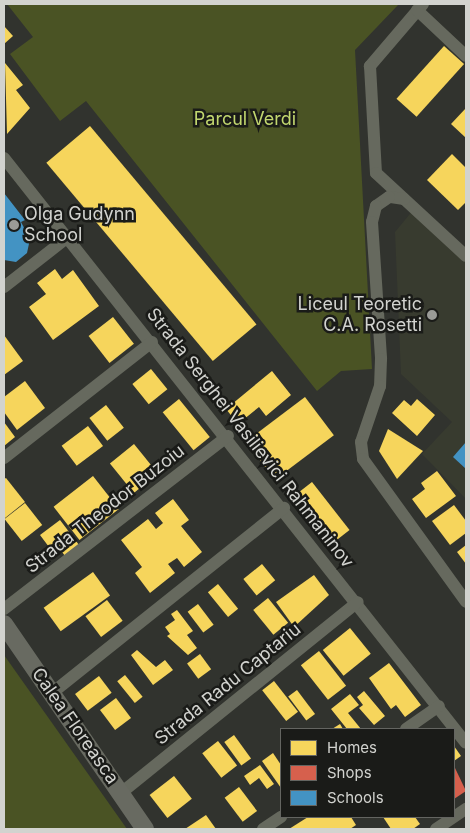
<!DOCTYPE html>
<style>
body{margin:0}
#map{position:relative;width:470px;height:833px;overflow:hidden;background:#31332e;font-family:Inter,sans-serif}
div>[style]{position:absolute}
.built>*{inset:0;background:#383b2f}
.green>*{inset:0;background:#4a5324}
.homes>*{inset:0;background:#f6d55c;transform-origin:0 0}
.shops>*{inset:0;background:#d6604d}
.schools>*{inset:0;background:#4393c3}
.street>*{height:12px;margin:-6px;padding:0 6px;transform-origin:6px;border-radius:6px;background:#66695e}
.secondary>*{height:18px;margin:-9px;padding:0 9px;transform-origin:9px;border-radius:9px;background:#686a61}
.dots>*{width:14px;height:14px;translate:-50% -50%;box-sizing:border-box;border:2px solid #1a1b18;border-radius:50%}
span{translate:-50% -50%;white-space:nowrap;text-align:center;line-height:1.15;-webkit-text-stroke:5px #1a1b18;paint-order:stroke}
.park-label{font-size:18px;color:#c2d76f}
.poi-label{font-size:18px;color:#d2d3cf}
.left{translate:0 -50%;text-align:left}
.right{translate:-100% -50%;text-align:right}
.street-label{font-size:18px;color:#d2d3cf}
.frame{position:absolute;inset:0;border:5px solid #d2d3cf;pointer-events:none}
.legend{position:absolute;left:280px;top:728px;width:175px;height:90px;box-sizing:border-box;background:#1a1b18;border:1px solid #646561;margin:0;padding:6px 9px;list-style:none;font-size:15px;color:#d2d3cf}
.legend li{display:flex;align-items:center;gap:10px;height:25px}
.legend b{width:25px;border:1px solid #646561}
</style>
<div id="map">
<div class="built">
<div style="clip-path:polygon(414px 209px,466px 256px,466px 499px,422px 454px,452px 422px,401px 374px,395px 232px)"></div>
</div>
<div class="green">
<div style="clip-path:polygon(7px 4px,399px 4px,355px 50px,372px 369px,341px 371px,317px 391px,86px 101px,60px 121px,10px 54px,33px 37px)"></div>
<div style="clip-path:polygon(4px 655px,127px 829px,4px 829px)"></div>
</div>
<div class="homes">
<div style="clip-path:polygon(4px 26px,13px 36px,4px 44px)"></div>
<div style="left:444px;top:46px;width:27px;height:71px;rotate:42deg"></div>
<div style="clip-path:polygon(5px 63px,23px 85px,16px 90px,30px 108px,7px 134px)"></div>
<div style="clip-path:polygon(466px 108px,466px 138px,451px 124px)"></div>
<div style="left:90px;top:126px;width:259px;height:57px;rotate:50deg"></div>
<div style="clip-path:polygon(452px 154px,466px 168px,466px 202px,458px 210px,427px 180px)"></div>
<div style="clip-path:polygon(55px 269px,62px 279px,73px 270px,99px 306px,53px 340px,29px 307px,46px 294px,37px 283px)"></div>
<div style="left:113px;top:317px;width:34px;height:31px;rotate:52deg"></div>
<div style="clip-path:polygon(4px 335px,23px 361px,4px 375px)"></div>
<div style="left:151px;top:369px;width:26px;height:24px;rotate:51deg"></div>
<div style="clip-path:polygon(272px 371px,291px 395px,266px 416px,259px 407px,238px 424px,226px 409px)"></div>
<div style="clip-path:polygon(25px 381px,45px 408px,17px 430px,4px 412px,4px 397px)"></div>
<div style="left:305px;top:397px;width:48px;height:74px;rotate:53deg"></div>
<div style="left:179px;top:399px;width:49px;height:21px;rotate:51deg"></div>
<div style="clip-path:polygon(417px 399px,435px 415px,417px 436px,392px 413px,404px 400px,411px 406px)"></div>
<div style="left:106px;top:405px;width:29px;height:21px;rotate:52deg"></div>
<div style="clip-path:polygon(4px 422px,15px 437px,4px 446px)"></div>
<div style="left:88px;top:426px;width:25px;height:33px;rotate:53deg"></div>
<div style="clip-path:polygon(388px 429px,423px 451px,397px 479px,379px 451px)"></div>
<div style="left:134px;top:444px;width:38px;height:31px;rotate:51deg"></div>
<div style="clip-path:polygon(437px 471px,456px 496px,426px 518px,412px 499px,425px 489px,421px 483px)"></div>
<div style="left:93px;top:476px;width:42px;height:50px;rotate:52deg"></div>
<div style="clip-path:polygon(6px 478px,25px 502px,5px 518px,4px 479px)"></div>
<div style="left:312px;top:482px;width:61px;height:22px;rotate:52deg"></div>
<div style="clip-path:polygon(173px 499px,189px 520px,181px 526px,202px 552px,184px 567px,177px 558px,168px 564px,175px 573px,150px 593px,135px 573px,142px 567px,121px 540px,148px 519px,156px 529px,163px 523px,155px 513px)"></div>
<div style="left:25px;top:503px;width:28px;height:26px;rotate:52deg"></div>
<div style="clip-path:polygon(454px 505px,466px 521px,466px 533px,450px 545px,432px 521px)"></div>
<div style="clip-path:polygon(60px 520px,79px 545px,65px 556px,55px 542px,49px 547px,40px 535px)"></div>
<div style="clip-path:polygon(466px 545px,466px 564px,457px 552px)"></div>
<div style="left:262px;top:564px;width:21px;height:24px;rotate:51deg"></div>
<div style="left:93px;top:572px;width:29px;height:61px;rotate:54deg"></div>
<div style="clip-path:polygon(314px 575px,329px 595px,294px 627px,276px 602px)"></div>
<div style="left:218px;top:584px;width:32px;height:13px;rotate:51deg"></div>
<div style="left:268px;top:598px;width:32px;height:19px;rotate:51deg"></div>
<div style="left:107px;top:600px;width:26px;height:27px;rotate:53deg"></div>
<div style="left:198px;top:604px;width:26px;height:13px;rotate:53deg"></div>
<div style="clip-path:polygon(177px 610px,193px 631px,187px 635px,197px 648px,188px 655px,167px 636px,170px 634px,165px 627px,175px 620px,171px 614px)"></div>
<div style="left:350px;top:628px;width:33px;height:35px;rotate:51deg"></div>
<div style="clip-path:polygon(137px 650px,156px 667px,165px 660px,173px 670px,153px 685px,131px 655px)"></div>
<div style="left:319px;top:651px;width:44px;height:23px;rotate:52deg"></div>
<div style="left:200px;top:654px;width:19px;height:16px;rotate:54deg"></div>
<div style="clip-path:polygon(389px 663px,421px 705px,405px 717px,396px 705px,391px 709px,369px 678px)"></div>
<div style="left:125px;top:675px;width:28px;height:10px;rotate:51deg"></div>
<div style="left:99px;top:676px;width:21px;height:30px;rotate:53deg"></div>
<div style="left:274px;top:681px;width:39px;height:15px;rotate:52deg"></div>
<div style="left:297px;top:690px;width:30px;height:11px;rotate:53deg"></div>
<div style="clip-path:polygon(364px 691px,385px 716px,374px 725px,359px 708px,363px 705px,357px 697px)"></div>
<div style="clip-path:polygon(350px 694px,359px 705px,348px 713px,361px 729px,347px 729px,331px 709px)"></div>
<div style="left:116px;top:698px;width:25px;height:20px;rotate:53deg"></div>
<div style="clip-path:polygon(340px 724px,343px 729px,332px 729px)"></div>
<div style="left:234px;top:735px;width:29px;height:12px;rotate:54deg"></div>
<div style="left:218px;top:741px;width:31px;height:20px;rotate:52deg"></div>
<div style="clip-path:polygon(454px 746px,461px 756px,454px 761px)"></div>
<div style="clip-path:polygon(273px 753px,281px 765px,281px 788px,262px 761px)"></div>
<div style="clip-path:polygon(260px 765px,274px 784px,267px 789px,259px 778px,250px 785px,244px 776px)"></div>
<div style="left:174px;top:776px;width:29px;height:31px;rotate:52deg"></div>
<div style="left:239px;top:787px;width:30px;height:18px;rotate:53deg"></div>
<div style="clip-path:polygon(206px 815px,216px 829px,185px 829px)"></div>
<div style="clip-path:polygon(308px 817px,351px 817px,356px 825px,350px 829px,289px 829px)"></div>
<div style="clip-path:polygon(383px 817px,415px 817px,420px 824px,413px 829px,391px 829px)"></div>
</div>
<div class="shops">
<div style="clip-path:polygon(455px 768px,466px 791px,454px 799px,454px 769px)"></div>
</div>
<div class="schools">
<div style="clip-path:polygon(4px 193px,25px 220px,21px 222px,30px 239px,27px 253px,16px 262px,4px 260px)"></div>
<div style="clip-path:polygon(466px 442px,466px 469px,453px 457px)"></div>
</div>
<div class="street">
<div style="left:423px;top:4px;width:82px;rotate:130.5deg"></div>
<div style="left:370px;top:66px;width:107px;rotate:86.8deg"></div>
<div style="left:376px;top:173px;width:122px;rotate:42.7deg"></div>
<div style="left:417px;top:10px;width:67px;rotate:43.2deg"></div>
<div style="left:4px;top:158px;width:745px;rotate:51.7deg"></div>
<div style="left:404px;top:199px;width:15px;rotate:-172deg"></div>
<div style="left:389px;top:197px;width:16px;rotate:145deg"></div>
<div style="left:376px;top:206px;width:16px;rotate:104deg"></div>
<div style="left:372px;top:222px;width:137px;rotate:86.2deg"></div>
<div style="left:381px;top:359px;width:27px;rotate:92deg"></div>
<div style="left:380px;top:386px;width:59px;rotate:108.7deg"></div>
<div style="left:361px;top:442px;width:17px;rotate:83deg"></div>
<div style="left:363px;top:459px;width:176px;rotate:54.2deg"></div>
<div style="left:4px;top:287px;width:81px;rotate:-38deg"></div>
<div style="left:4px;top:458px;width:188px;rotate:-38.1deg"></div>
<div style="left:4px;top:609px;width:283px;rotate:-37.7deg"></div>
<div style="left:52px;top:693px;width:297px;rotate:-38.6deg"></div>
<div style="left:406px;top:729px;width:40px;rotate:-34.9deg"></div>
<div style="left:121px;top:793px;width:304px;rotate:-38.9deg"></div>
<div style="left:263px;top:829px;width:22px;rotate:-34deg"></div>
<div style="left:436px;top:829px;width:36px;rotate:-34deg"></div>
</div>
<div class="secondary">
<div style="left:4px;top:624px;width:249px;rotate:55.5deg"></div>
</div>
<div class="dots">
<div style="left:14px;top:225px;background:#9a9b97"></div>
<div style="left:432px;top:315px;background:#9a9b97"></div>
</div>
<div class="park-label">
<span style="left:245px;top:119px">Parcul Verdi</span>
</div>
<div class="poi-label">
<span class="left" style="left:24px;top:225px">Olga Gudynn<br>School</span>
<span class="right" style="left:422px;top:315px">Liceul Teoretic<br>C.A. Rosetti</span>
</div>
<div class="street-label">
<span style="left:250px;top:438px;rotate:52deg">Strada Serghei Vasilievici Rahmaninov</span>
<span style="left:105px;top:509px;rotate:-38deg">Strada Theodor Buzoiu</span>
<span style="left:228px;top:684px;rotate:-39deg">Strada Radu Captariu</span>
<span style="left:75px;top:726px;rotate:55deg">Calea Floreasca</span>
</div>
<div class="frame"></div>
<ul class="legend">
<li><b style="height:14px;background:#f6d55c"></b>Homes</li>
<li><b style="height:14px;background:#d6604d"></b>Shops</li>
<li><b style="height:14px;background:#4393c3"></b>Schools</li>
</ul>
</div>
